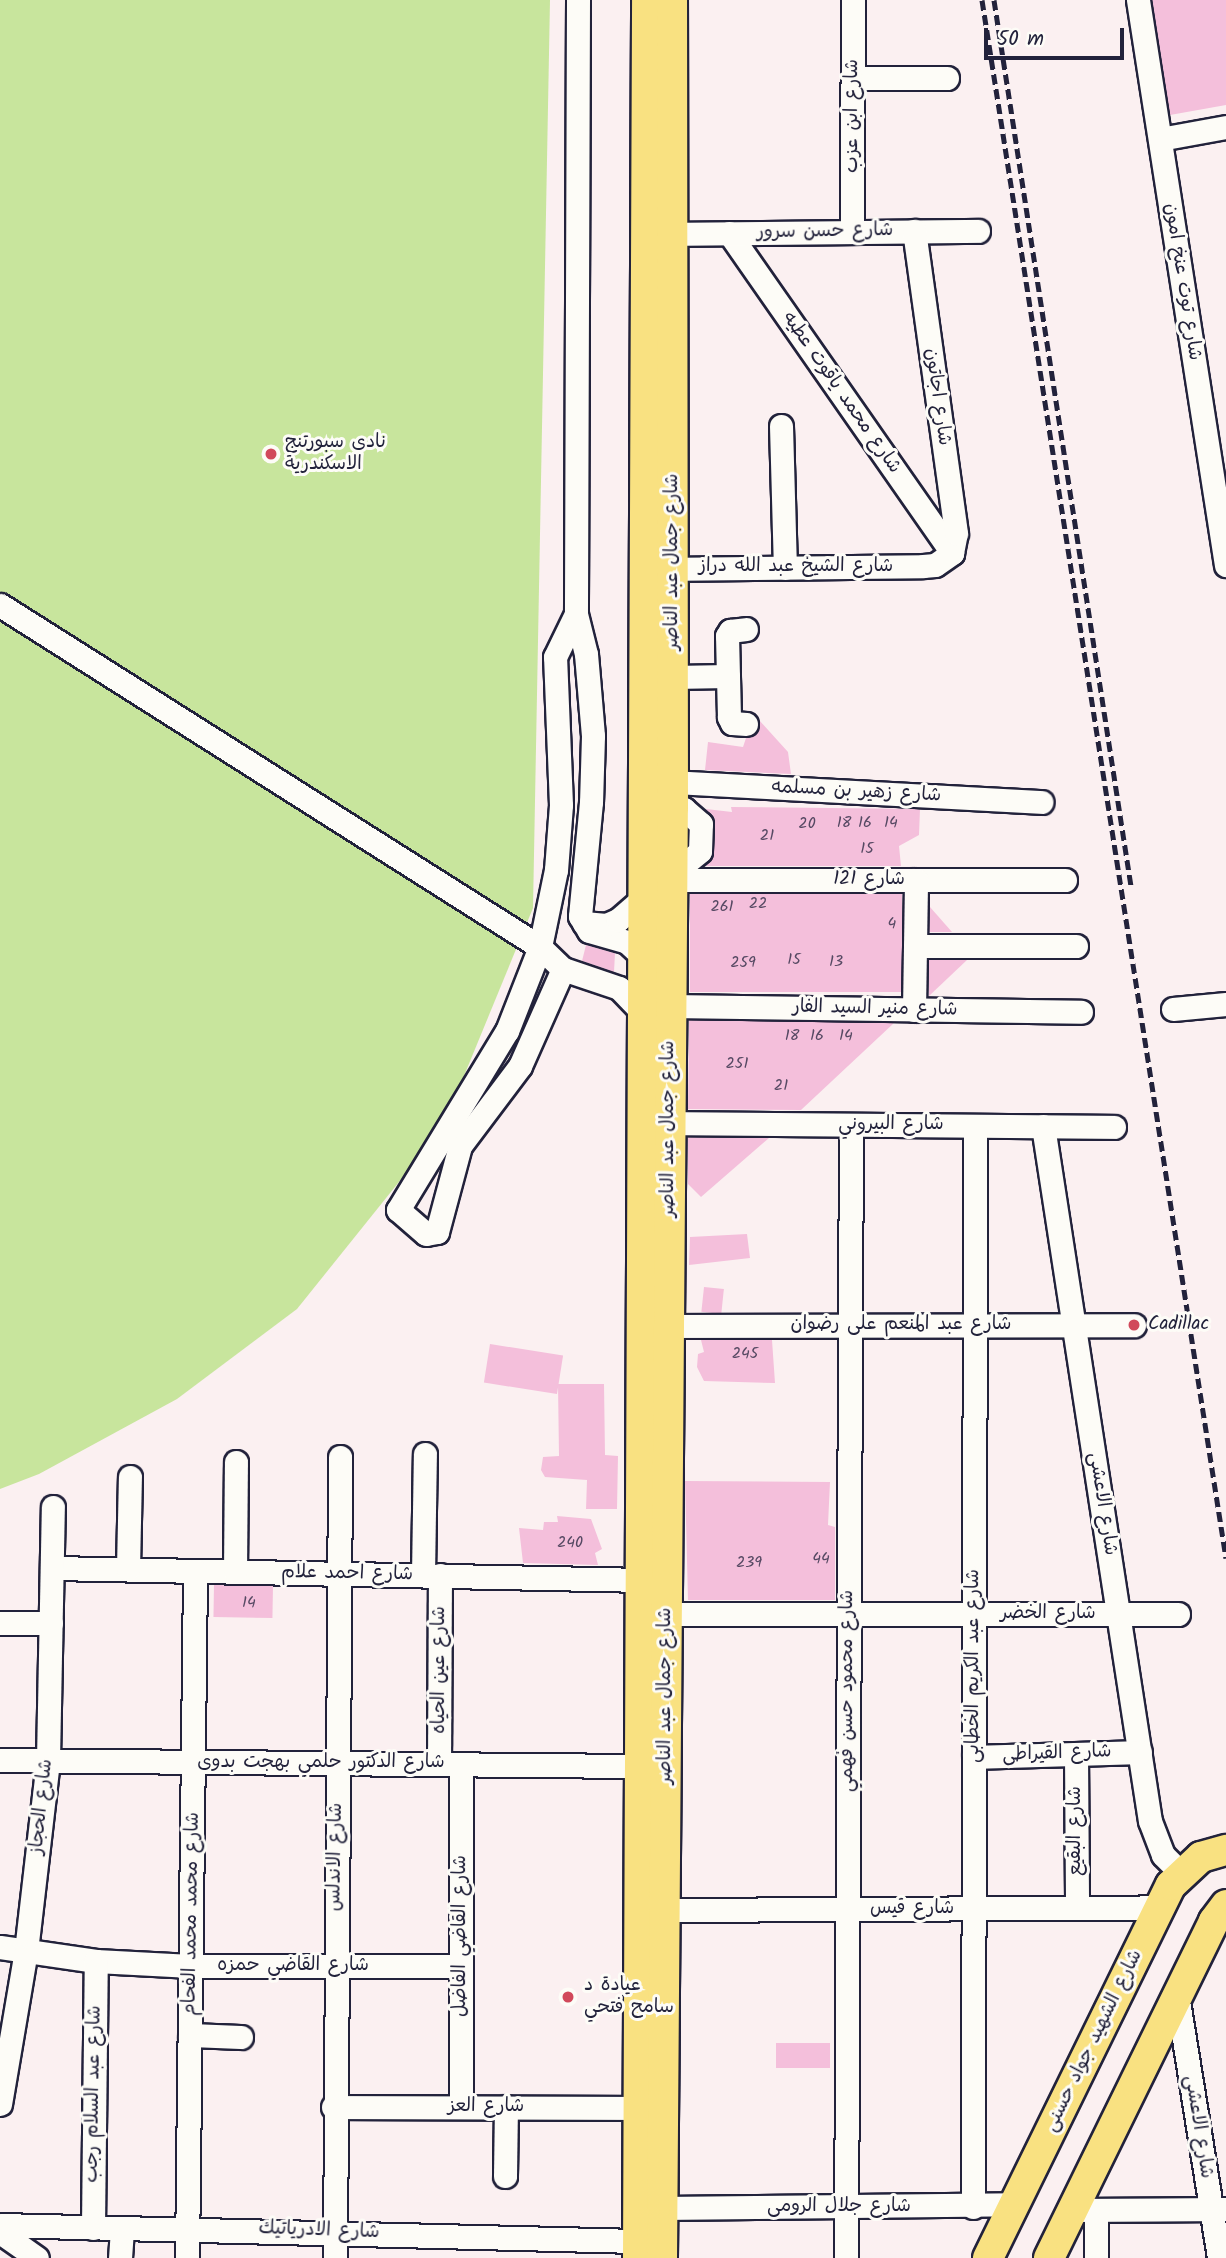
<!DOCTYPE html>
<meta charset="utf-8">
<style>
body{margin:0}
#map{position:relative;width:1226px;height:2258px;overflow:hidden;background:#fbf0f1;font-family:Kalam,"Playpen Sans Arabic",sans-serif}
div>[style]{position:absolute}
.green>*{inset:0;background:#c8e59d}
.building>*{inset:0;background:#f4bfdb;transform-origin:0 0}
.roads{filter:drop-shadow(2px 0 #22223b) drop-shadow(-2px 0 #22223b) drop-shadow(0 2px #22223b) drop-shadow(0 -2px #22223b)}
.minor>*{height:23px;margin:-11.5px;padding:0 11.5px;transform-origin:11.5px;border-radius:11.5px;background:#fdfcf7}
.major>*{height:30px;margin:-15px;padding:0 15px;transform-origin:15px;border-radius:15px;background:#f9e181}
.rail>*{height:5px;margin-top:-2.5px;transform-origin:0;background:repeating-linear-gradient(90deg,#22223b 0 10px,transparent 0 15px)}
.dots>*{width:19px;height:19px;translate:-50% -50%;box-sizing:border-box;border:4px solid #fdfcf7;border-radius:50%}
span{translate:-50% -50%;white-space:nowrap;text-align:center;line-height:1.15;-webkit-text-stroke:6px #fdfcf7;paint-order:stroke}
.number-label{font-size:16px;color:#564963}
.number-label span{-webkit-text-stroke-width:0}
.street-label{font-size:19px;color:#22223b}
.poi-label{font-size:19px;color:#22223b}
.left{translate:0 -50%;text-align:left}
.scale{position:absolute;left:984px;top:28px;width:140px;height:32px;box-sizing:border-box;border:4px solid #22223b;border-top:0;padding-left:9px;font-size:21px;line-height:24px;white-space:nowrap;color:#22223b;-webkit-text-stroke:5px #fdfcf7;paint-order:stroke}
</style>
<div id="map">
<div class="green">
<div style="clip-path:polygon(0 0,550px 0,533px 908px,443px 1127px,297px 1309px,177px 1399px,39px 1474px,0 1489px)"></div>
</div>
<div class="building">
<div style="clip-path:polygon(1152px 0,1226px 0,1226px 105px,1170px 115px)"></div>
<div style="clip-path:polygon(759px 720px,788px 752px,791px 774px,705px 770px,708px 742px,743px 747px,746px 738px,758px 731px)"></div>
<div style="clip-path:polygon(731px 807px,920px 809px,919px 835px,899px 846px,901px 866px,704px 866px,713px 857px,715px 825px,706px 809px,732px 812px)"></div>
<div style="left:690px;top:894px;width:212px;height:98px"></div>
<div style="clip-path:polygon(930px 907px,952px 932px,929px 932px)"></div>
<div style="clip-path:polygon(586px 945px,615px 953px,614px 972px,582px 961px)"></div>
<div style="clip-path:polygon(929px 960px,967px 960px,929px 996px)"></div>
<div style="clip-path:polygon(689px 1020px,894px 1023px,801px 1110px,688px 1109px)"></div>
<div style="clip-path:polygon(688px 1137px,769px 1138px,701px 1197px,688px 1184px)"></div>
<div style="clip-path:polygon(747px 1234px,750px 1258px,689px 1265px,690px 1237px)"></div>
<div style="left:704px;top:1287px;width:20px;height:25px;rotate:6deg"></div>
<div style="clip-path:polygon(701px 1340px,772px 1340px,775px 1383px,704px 1381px,697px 1367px,698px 1354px,704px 1352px)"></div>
<div style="left:490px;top:1344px;width:74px;height:39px;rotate:9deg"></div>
<div style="clip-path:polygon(558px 1384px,604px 1384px,605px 1455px,618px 1456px,617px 1509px,586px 1509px,587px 1480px,545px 1477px,541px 1470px,543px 1457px,559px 1456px)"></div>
<div style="clip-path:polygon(685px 1481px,830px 1482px,828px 1525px,835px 1527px,835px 1600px,688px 1600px)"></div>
<div style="clip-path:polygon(557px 1516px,591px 1519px,602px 1549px,595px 1553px,598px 1565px,523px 1563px,519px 1528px,543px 1530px,544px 1522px,558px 1522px)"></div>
<div style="left:214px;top:1585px;width:59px;height:32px;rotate:1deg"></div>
<div style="left:776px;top:2043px;width:54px;height:25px"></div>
</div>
<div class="roads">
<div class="minor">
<div style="left:578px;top:0;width:614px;rotate:90.19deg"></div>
<div style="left:576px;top:614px;width:41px;rotate:76deg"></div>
<div style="left:586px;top:654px;width:82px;rotate:85.1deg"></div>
<div style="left:593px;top:736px;width:66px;rotate:91.7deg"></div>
<div style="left:591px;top:802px;width:115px;rotate:95.5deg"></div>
<div style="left:580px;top:916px;width:17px;rotate:59deg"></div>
<div style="left:589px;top:931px;width:40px;rotate:16deg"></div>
<div style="left:627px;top:942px;width:23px;rotate:43deg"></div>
<div style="left:1138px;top:0;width:572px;rotate:81.15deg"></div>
<div style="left:853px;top:78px;width:94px"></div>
<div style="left:1160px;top:139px;width:67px;rotate:-10.3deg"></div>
<div style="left:852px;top:232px;width:232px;rotate:-89.8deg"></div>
<div style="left:729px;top:233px;width:390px;rotate:55.1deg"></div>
<div style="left:672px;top:234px;width:306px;rotate:-0.6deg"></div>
<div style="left:781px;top:426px;width:142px;rotate:88.4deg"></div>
<div style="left:658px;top:569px;width:265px;rotate:-0.6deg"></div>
<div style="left:923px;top:566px;width:12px;rotate:-5deg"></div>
<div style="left:935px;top:565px;width:21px;rotate:-35deg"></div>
<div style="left:952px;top:553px;width:20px;rotate:-79deg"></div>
<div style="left:956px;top:533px;width:305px;rotate:-97.9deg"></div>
<div style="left:0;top:605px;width:639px;rotate:32.35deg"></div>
<div style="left:540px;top:947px;width:32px;rotate:44deg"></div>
<div style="left:563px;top:969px;width:59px;rotate:18.7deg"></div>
<div style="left:619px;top:988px;width:36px;rotate:46deg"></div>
<div style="left:673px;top:677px;width:55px;rotate:-1deg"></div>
<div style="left:746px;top:724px;width:14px;rotate:-176deg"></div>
<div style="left:732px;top:723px;width:7px;rotate:-117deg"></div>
<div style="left:729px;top:717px;width:81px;rotate:-91.4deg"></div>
<div style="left:727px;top:636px;width:6px;rotate:-59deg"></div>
<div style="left:730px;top:631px;width:16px;rotate:-7deg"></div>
<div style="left:672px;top:782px;width:370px;rotate:3.1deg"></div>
<div style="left:672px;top:874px;width:36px;rotate:-39deg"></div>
<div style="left:700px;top:851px;width:27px;rotate:-88deg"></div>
<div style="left:701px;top:824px;width:23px;rotate:-139deg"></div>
<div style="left:684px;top:809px;width:11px;rotate:-175deg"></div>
<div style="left:672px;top:880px;width:393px"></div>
<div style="left:584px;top:923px;width:22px;rotate:5deg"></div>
<div style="left:606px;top:925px;width:13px;rotate:-23deg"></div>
<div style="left:618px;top:920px;width:35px;rotate:-41deg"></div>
<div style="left:915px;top:946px;width:161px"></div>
<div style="left:563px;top:969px;width:106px;rotate:113.9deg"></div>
<div style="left:520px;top:1066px;width:100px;rotate:126.9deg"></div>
<div style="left:460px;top:1146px;width:89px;rotate:105deg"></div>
<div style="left:437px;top:1232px;width:11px;rotate:170deg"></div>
<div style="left:426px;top:1234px;width:37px;rotate:-139deg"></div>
<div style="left:398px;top:1210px;width:210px;rotate:-58.7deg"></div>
<div style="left:507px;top:1031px;width:90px;rotate:-68.6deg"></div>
<div style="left:540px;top:947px;width:79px;rotate:-78.3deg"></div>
<div style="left:556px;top:870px;width:65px;rotate:-85.6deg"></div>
<div style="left:561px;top:805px;width:148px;rotate:-92.3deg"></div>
<div style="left:555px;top:657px;width:48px;rotate:-64deg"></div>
<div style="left:670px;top:1006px;width:411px;rotate:0.8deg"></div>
<div style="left:1173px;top:1009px;width:53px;rotate:-5.4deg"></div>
<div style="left:914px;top:1010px;width:130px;rotate:-89.1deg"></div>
<div style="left:669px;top:1123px;width:445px;rotate:0.5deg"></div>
<div style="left:1043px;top:1126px;width:703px;rotate:81.25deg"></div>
<div style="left:1150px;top:1821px;width:36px;rotate:69deg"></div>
<div style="left:1163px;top:1855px;width:25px;rotate:45deg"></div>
<div style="left:668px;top:1326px;width:466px;rotate:-0.1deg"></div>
<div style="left:52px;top:1568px;width:591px;rotate:1.16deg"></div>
<div style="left:128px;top:1569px;width:92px;rotate:-88.8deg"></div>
<div style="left:235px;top:1571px;width:109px;rotate:-89.5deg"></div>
<div style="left:423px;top:1575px;width:121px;rotate:-89.1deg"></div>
<div style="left:666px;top:1614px;width:512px"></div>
<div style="left:0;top:1623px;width:51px"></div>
<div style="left:1076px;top:1754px;width:154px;rotate:89.6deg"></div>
<div style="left:974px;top:1757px;width:166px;rotate:-1.7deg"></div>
<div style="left:0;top:1760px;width:642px;rotate:0.54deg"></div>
<div style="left:439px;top:1764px;width:189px;rotate:-89.7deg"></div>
<div style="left:461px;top:1764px;width:343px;rotate:90deg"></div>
<div style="left:664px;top:1910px;width:495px;rotate:-0.3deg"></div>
<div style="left:0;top:1947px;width:97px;rotate:8.3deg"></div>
<div style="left:96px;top:1961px;width:95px;rotate:3deg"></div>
<div style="left:191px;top:1966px;width:270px"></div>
<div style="left:1177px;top:1995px;width:266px;rotate:80.9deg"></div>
<div style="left:190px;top:2035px;width:51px;rotate:2.2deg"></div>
<div style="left:0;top:2104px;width:155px;rotate:-80.4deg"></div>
<div style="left:26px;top:1951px;width:192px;rotate:-83.4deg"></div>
<div style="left:48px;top:1760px;width:253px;rotate:-88.9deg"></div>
<div style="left:333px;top:2107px;width:306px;rotate:0.2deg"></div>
<div style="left:505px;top:2176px;width:69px;rotate:-89.2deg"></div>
<div style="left:973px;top:2207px;width:1081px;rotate:-89.89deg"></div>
<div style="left:662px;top:2208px;width:353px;rotate:-0.6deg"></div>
<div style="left:1073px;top:2210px;width:153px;rotate:-0.4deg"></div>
<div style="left:0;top:2225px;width:638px;rotate:1.44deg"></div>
<div style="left:93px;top:2228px;width:267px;rotate:-89.4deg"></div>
<div style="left:0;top:2232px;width:45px;rotate:35.1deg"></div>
<div style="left:120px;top:2258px;width:30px;rotate:-86deg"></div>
<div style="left:187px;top:2258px;width:687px;rotate:-89.33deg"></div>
<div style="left:335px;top:2258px;width:801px;rotate:-89.64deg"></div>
<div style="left:846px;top:2258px;width:1133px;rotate:-89.75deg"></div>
<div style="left:1096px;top:2258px;width:48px;rotate:-90deg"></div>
</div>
<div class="major">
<div style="left:638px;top:2258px;width:2258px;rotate:-89.77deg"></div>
<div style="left:662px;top:2258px;width:1450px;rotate:-89.57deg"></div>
<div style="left:673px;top:808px;width:808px;rotate:-90.07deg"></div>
<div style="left:988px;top:2258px;width:415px;rotate:-63.9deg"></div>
<div style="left:1171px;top:1885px;width:41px;rotate:-43deg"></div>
<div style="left:1201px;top:1857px;width:26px;rotate:-16deg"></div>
<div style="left:1049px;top:2258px;width:375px;rotate:-63.9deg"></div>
<div style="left:1214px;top:1921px;width:20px;rotate:-53deg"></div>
</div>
</div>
<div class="rail">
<div style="left:982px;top:0;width:1577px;rotate:81.1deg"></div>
<div style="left:994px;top:0;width:897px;rotate:81.21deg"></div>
</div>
<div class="dots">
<div style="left:271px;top:454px;background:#d1495b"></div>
<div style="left:1134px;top:1325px;background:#d1495b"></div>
<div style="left:568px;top:1997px;background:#d1495b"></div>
</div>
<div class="number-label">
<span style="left:844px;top:823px">18</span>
<span style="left:865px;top:823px">16</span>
<span style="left:891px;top:823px">14</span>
<span style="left:807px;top:824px">20</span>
<span style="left:767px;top:836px">21</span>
<span style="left:867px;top:849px">15</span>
<span style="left:758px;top:904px">22</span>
<span style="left:722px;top:907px">261</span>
<span style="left:892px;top:924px">4</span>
<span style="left:794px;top:960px">15</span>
<span style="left:836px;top:962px">13</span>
<span style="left:743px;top:963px">259</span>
<span style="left:792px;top:1036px">18</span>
<span style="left:817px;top:1036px">16</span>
<span style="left:846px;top:1036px">14</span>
<span style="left:737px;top:1064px">251</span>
<span style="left:781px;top:1086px">21</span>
<span style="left:745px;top:1354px">245</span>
<span style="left:570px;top:1543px">240</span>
<span style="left:821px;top:1559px">44</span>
<span style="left:749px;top:1563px">239</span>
<span style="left:249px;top:1603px">14</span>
</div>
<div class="street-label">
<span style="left:853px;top:116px;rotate:-90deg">شارع ابن عزب</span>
<span style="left:825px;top:232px;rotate:-1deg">شارع حسن سرور</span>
<span style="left:1182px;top:282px;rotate:81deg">شارع توت عنخ امون</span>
<span style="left:841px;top:393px;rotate:55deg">شارع محمد ياقوت عطيه</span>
<span style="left:937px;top:397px;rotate:82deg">شارع اجاتون</span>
<span style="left:673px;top:562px;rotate:-90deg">شارع جمال عبد الناصر</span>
<span style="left:796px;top:567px">شارع الشيخ عبد الله دراز</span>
<span style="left:856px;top:792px;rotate:3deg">شارع زهير بن مسلمه</span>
<span style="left:869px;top:880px">شارع 121</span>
<span style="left:875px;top:1009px;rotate:1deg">شارع منير السيد الفار</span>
<span style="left:891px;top:1125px">شارع البيروني</span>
<span style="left:669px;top:1129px;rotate:-90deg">شارع جمال عبد الناصر</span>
<span style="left:901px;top:1325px">شارع عبد المنعم على رضوان</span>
<span style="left:1102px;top:1504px;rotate:81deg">شارع الاعشى</span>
<span style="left:347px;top:1574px;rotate:1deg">شارع احمد علام</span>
<span style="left:1048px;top:1614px">شارع الخضر</span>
<span style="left:974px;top:1666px;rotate:-90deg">شارع عبد الكريم الخطابى</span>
<span style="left:440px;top:1670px;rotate:-90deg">شارع عين الحياه</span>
<span style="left:848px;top:1691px;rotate:-90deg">شارع محمود حسن فهمي</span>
<span style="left:666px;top:1696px;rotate:-90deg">شارع جمال عبد الناصر</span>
<span style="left:1057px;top:1754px;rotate:-2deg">شارع القيراطى</span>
<span style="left:321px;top:1763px">شارع الدكتور حلمي بهجت بدوى</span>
<span style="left:42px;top:1807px;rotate:-84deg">شارع الحجاز</span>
<span style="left:1076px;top:1831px;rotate:-90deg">شارع البقيع</span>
<span style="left:336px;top:1857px;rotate:-89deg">شارع الاندلس</span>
<span style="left:912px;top:1909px">شارع قيس</span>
<span style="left:192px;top:1914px;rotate:-89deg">شارع محمد محمد الفحام</span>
<span style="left:461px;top:1936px;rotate:-90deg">شارع القاضي الفاضل</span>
<span style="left:293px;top:1966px">شارع القاضي حمزه</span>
<span style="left:1094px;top:2041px;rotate:-64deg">شارع الشهيد جواد حسنى</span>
<span style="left:94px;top:2094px;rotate:-89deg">شارع عبد السلام رجب</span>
<span style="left:486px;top:2107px">شارع العز</span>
<span style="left:1198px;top:2127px;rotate:81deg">شارع الاعشى</span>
<span style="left:839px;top:2207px">شارع جلال الرومى</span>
<span style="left:319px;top:2231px;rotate:2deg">شارع الادرياتيك</span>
</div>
<div class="poi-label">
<span class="left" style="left:285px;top:454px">نادي سبورتنج<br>الاسكندرية</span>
<span class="left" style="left:1148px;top:1325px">Cadillac</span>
<span class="left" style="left:584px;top:1997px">عيادة د<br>سامح فتحي</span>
</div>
<div class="scale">50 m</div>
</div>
